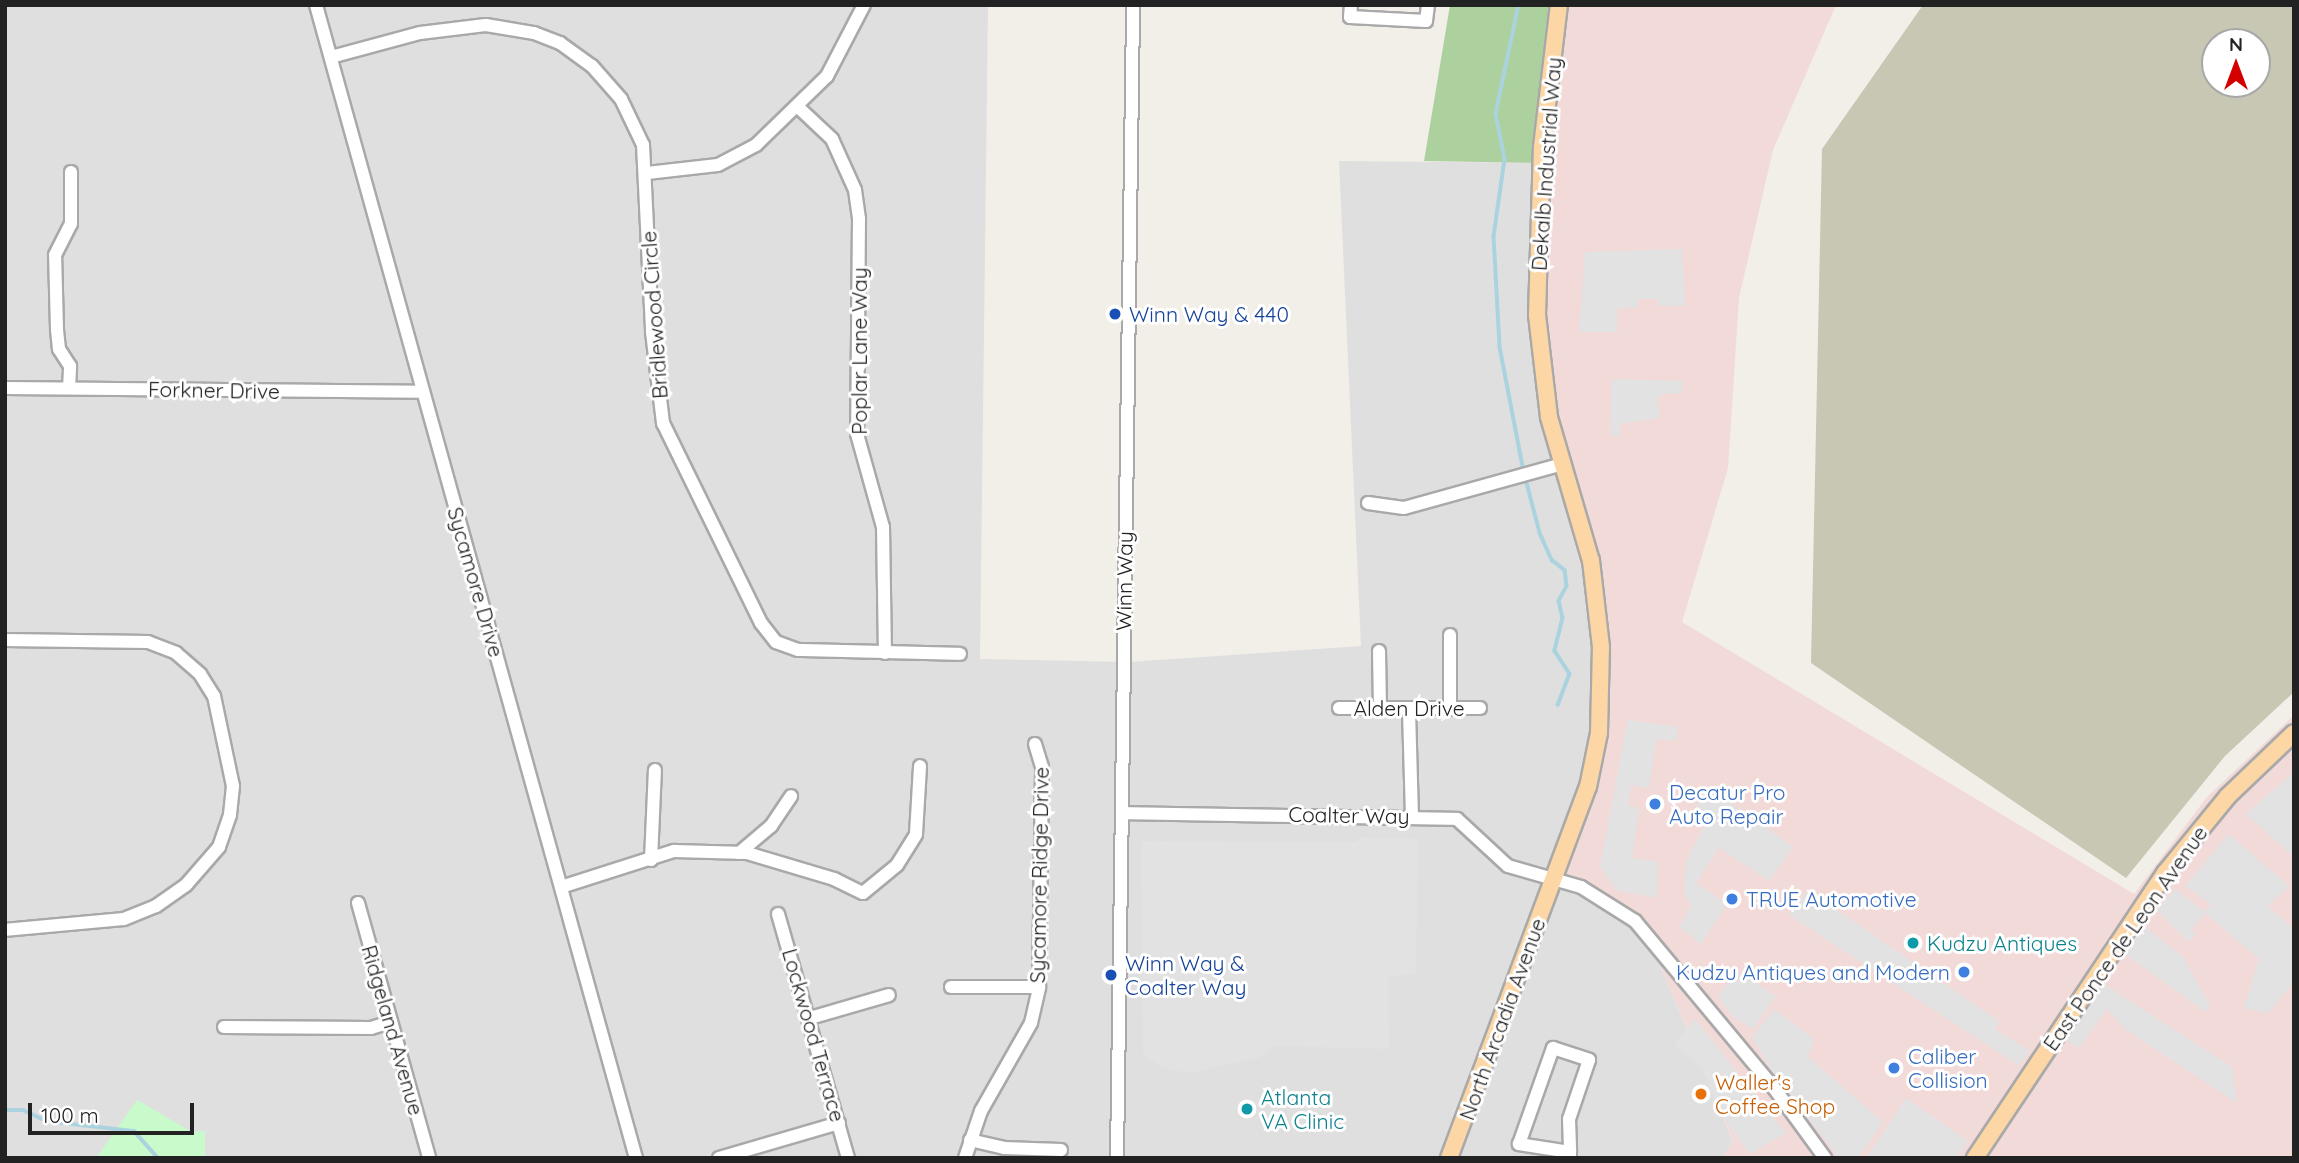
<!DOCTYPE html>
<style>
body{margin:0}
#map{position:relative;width:2299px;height:1163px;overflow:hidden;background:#f2efe9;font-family:Quicksand,sans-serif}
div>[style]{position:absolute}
.residential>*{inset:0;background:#e0dfdf}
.commercial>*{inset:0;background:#f2dad9}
.construction>*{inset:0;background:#c7c7b4}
.forest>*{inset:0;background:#add19e}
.park>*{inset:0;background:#c8facc}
.parking>*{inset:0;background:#e2e2e2}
.stream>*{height:3.5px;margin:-1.75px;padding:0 1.75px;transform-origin:1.75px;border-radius:1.75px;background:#aad3df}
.roads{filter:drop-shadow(2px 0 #a9a9a9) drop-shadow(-2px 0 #a9a9a9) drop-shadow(0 2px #a9a9a9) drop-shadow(0 -2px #a9a9a9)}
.minor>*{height:12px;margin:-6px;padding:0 6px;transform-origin:6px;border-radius:6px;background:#fff}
.major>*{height:16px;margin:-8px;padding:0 8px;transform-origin:8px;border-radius:8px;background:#fcd6a4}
.dots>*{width:19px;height:19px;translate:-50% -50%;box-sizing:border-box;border:4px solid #fff;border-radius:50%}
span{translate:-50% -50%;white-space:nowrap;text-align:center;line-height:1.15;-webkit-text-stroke:6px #fff;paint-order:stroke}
.street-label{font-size:21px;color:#222}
.transit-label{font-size:21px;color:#164399}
.left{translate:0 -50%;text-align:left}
.shop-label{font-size:21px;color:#366cbe}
.right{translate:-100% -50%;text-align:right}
.culture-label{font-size:21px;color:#0d838f}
.food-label{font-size:21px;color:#c56008}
.frame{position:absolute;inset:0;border:7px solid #222;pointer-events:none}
.north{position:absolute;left:2201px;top:28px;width:70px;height:70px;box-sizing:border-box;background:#fff;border:2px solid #a7a7a7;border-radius:50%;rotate:0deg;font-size:19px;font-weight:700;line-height:28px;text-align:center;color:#222}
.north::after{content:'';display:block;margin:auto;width:24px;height:32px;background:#d40000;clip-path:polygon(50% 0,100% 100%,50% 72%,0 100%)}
.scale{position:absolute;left:28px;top:1103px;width:166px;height:32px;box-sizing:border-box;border:4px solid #222;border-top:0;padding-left:9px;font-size:21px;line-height:24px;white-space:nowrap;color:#222;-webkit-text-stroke:5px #fff;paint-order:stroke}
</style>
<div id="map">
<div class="residential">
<div style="clip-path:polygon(5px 5px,988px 5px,980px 659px,1129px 662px,1361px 646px,1339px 161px,1546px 163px,1536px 330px,1568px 517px,1589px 600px,1643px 923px,1733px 1142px,1722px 1158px,5px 1158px)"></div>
</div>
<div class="commercial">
<div style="clip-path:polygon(1563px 5px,1836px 5px,1773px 150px,1739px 298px,1728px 468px,1682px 622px,2134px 894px,2207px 797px,2294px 715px,2294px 1158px,1722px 1158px,1733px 1141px,1643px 923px,1553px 878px,1594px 743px,1601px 692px,1589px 600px,1568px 517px,1536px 330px,1546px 163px)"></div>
</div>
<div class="construction">
<div style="clip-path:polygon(evenodd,1923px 5px,2294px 5px,2294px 692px,2225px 756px,2126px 878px,1811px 663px,1822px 149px,1923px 5px,2215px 42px,2257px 42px,2257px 84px,2215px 84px,2215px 42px)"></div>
</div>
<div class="forest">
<div style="clip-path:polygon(1450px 5px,1563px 5px,1546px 163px,1424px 161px)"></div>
</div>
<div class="park">
<div style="clip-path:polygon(137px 1100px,192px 1132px,205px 1131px,205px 1158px,96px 1158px)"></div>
</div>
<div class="parking">
<div style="clip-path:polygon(1682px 249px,1685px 306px,1658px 306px,1658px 299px,1638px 299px,1638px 307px,1617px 308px,1617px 332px,1579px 332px,1585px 252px)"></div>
<div style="clip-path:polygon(1612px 379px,1683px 381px,1681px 393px,1663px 394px,1657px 399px,1660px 418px,1620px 424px,1620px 437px,1610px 434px)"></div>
<div style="clip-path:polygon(1628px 720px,1678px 727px,1676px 741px,1656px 739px,1649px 788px,1631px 785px,1628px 806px,1639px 808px,1632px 858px,1658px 862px,1657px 898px,1616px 890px,1600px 866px)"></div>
<div style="clip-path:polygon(2294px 772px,2294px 857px,2246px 814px)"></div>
<div style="clip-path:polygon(1706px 785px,1793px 847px,1769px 881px,1719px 848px,1696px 883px,1727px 904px,1701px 944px,1679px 927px,1691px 906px,1684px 893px,1686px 862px,1705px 824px,1693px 815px)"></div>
<div style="clip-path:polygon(2229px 834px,2289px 886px,2268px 907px,2292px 927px,2294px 982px,2268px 1013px,2244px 1008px,2259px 959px,2205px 913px,2191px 929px,2196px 934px,2188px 942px,2157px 910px,2175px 889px,2205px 912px,2211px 904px,2185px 886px)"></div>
<div style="clip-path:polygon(1359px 837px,1418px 839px,1416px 974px,1388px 976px,1389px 1049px,1276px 1046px,1258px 1058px,1189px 1073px,1160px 1067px,1143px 1053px,1141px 841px,1357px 842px)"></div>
<div style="clip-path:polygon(1808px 890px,1999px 1021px,1995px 1029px,2030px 1051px,2019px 1066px,1789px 915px)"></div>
<div style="clip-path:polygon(2144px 926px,2183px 957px,2210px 1005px,2205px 1012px,2125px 954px)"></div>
<div style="clip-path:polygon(1736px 971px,1776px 996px,1753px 1029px,1732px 1016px,1718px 996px)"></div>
<div style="clip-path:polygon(2104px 984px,2232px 1067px,2237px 1103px,2126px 1030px,2107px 1009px,2079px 1048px,2063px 1038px)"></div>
<div style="clip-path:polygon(1774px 1009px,1814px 1039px,1808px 1057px,1883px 1122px,1858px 1158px,1839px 1158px,1771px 1070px,1752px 1037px)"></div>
<div style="clip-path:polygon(1695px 1019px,1786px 1133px,1750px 1154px,1718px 1111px,1704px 1070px,1674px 1044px)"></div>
<div style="clip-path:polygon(1906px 1098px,1968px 1141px,1957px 1158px,1866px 1158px)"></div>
</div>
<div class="stream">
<div style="left:1519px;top:5px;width:111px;rotate:101.9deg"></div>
<div style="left:1496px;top:114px;width:46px;rotate:78.7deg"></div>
<div style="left:1505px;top:159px;width:78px;rotate:98.1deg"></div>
<div style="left:1494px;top:236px;width:111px;rotate:86.9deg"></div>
<div style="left:1500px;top:347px;width:121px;rotate:79.1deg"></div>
<div style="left:1527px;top:483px;width:52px;rotate:75.4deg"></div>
<div style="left:1540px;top:533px;width:30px;rotate:66deg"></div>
<div style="left:1552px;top:560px;width:16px;rotate:38deg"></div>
<div style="left:1565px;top:570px;width:16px;rotate:83deg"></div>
<div style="left:1567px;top:586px;width:17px;rotate:118deg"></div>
<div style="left:1559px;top:601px;width:17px;rotate:77deg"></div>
<div style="left:1563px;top:618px;width:34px;rotate:104deg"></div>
<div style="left:1555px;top:651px;width:27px;rotate:57deg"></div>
<div style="left:1570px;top:674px;width:33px;rotate:111deg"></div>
<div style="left:5px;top:1110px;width:18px"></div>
<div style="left:23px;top:1110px;width:26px;rotate:25deg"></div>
<div style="left:47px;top:1121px;width:88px;rotate:6.6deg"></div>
<div style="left:134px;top:1131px;width:36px;rotate:48deg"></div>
</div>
<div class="roads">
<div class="minor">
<div style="left:316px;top:5px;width:1197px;rotate:74.49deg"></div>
<div style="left:1351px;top:5px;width:12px;rotate:95deg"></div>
<div style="left:1350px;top:17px;width:76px;rotate:3deg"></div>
<div style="left:1426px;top:21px;width:16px;rotate:-83deg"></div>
<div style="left:331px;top:57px;width:92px;rotate:-15.1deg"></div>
<div style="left:420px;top:33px;width:66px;rotate:-6.9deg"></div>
<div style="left:486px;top:25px;width:49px;rotate:9.5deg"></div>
<div style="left:534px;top:33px;width:28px;rotate:21deg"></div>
<div style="left:560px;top:43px;width:39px;rotate:36deg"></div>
<div style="left:592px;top:66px;width:44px;rotate:48.7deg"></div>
<div style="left:621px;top:99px;width:51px;rotate:64.4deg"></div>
<div style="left:643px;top:145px;width:187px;rotate:87.2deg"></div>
<div style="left:652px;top:332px;width:92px;rotate:83.1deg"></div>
<div style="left:663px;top:423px;width:223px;rotate:63.9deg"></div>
<div style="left:761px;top:623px;width:24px;rotate:52deg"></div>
<div style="left:776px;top:642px;width:23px;rotate:20deg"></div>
<div style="left:798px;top:650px;width:162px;rotate:1.4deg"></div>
<div style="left:798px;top:107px;width:47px;rotate:43.3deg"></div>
<div style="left:832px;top:139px;width:56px;rotate:65.7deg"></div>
<div style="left:855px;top:190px;width:29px;rotate:82deg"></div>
<div style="left:859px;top:219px;width:215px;rotate:90.5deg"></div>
<div style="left:857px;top:434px;width:97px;rotate:74.4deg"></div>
<div style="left:883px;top:527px;width:126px;rotate:89.1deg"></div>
<div style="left:647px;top:173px;width:71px;rotate:-6.4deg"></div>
<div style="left:718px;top:165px;width:43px;rotate:-27.8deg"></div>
<div style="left:756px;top:145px;width:99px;rotate:-44.2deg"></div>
<div style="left:827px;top:76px;width:80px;rotate:-62.5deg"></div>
<div style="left:5px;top:388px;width:418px;rotate:0.5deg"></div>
<div style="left:69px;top:388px;width:22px;rotate:-87deg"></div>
<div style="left:70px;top:366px;width:20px;rotate:-123deg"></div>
<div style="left:59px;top:349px;width:20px;rotate:-96deg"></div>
<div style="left:57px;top:329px;width:74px;rotate:-91.5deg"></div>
<div style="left:55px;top:255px;width:35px;rotate:-63deg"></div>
<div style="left:71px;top:224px;width:52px;rotate:-90deg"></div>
<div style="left:1368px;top:503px;width:36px;rotate:8deg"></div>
<div style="left:1404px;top:508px;width:165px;rotate:-15.5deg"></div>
<div style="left:1450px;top:635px;width:74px;rotate:90deg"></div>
<div style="left:5px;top:640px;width:143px;rotate:0.8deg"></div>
<div style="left:148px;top:642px;width:30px;rotate:21deg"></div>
<div style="left:176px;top:653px;width:32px;rotate:41deg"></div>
<div style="left:200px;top:674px;width:26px;rotate:58deg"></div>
<div style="left:214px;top:696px;width:92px;rotate:78.1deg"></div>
<div style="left:233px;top:786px;width:29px;rotate:96deg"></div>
<div style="left:230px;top:815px;width:34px;rotate:109deg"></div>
<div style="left:219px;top:847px;width:50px;rotate:131deg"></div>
<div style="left:186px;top:885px;width:37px;rotate:145deg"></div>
<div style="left:156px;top:906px;width:35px;rotate:158deg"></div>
<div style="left:123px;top:919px;width:119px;rotate:174.7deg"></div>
<div style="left:1379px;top:651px;width:59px;rotate:89deg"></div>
<div style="left:1339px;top:708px;width:141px"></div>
<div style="left:1409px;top:710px;width:105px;rotate:88.4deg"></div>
<div style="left:1123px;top:813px;width:334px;rotate:1deg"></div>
<div style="left:1457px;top:819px;width:69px;rotate:42.7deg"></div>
<div style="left:1508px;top:866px;width:76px;rotate:16deg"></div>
<div style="left:1581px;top:887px;width:64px;rotate:32.2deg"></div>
<div style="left:1635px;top:921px;width:217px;rotate:50.2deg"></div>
<div style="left:1774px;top:1088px;width:87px;rotate:53.9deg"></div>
<div style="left:739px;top:853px;width:42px;rotate:-40.2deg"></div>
<div style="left:771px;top:826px;width:36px;rotate:-56deg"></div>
<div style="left:651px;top:860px;width:90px;rotate:-87.5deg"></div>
<div style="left:561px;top:887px;width:119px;rotate:-17.7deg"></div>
<div style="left:674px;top:851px;width:73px;rotate:1.6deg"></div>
<div style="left:747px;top:853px;width:91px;rotate:16.6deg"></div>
<div style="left:834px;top:879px;width:32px;rotate:26deg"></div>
<div style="left:863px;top:893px;width:44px;rotate:-39.5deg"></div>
<div style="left:897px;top:865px;width:36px;rotate:-58deg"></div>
<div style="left:916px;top:834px;width:68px;rotate:-86.6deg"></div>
<div style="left:358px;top:903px;width:265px;rotate:74.4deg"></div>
<div style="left:778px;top:914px;width:254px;rotate:74deg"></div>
<div style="left:951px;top:987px;width:88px"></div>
<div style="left:810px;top:1018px;width:82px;rotate:-16.2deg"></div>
<div style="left:224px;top:1027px;width:147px;rotate:0.4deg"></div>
<div style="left:371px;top:1028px;width:21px;rotate:-17deg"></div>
<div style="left:970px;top:1140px;width:35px;rotate:13deg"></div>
<div style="left:1004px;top:1148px;width:57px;rotate:2deg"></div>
<div style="left:1570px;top:1152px;width:52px;rotate:-171.1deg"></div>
<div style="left:1519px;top:1144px;width:102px;rotate:-70.5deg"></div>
<div style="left:1553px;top:1048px;width:38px;rotate:18deg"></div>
<div style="left:1589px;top:1060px;width:62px;rotate:108.7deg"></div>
<div style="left:1569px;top:1119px;width:33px;rotate:88deg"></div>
<div style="left:1570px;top:1152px;width:6px;rotate:90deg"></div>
<div style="left:719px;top:1158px;width:125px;rotate:-16.3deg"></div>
<div style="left:965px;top:1158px;width:50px;rotate:-71.2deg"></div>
<div style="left:981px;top:1111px;width:101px;rotate:-60.4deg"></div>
<div style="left:1031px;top:1023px;width:37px;rotate:-77deg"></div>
<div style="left:1039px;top:987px;width:220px;rotate:-89.2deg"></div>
<div style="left:1042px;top:767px;width:24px;rotate:-107deg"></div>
<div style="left:1117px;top:1158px;width:1153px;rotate:-89.2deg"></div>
</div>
<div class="major">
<div style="left:1449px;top:1158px;width:396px;rotate:-69.5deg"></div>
<div style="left:1588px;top:787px;width:55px;rotate:-78.5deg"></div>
<div style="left:1599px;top:733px;width:86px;rotate:-88.7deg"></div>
<div style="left:1601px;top:647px;width:87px;rotate:-96.6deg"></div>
<div style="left:1591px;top:561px;width:150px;rotate:-106.3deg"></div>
<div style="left:1549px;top:417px;width:103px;rotate:-96.7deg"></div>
<div style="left:1537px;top:315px;width:168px;rotate:-88.3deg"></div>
<div style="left:1542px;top:147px;width:143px;rotate:-83.2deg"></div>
<div style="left:1975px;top:1158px;width:343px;rotate:-56.3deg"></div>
<div style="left:2165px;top:873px;width:99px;rotate:-50.7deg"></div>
<div style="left:2228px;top:796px;width:91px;rotate:-43.7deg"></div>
</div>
</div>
<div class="dots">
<div style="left:1115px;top:314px;background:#1a4fb4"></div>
<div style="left:1655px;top:804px;background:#3f7fe0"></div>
<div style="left:1732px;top:899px;background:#3f7fe0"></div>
<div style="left:1913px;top:943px;background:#0f9aa8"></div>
<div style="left:1964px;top:972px;background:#3f7fe0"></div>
<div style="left:1111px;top:975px;background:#1a4fb4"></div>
<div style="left:1894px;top:1068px;background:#3f7fe0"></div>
<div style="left:1701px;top:1094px;background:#e8710a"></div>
<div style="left:1247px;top:1109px;background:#0f9aa8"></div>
</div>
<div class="street-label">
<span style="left:1546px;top:164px;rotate:-86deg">Dekalb Industrial Way</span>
<span style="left:654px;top:315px;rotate:-94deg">Bridlewood Circle</span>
<span style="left:859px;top:351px;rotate:-90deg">Poplar Lane Way</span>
<span style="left:214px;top:390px;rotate:1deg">Forkner Drive</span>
<span style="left:1124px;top:581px;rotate:-89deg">Winn Way</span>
<span style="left:476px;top:582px;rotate:74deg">Sycamore Drive</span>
<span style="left:1409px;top:708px">Alden Drive</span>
<span style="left:1349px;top:815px;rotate:1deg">Coalter Way</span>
<span style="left:1039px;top:875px;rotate:-89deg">Sycamore Ridge Drive</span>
<span style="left:2125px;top:938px;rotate:-55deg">East Ponce de Leon Avenue</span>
<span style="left:1502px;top:1019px;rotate:-70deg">North Arcadia Avenue</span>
<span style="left:393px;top:1030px;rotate:74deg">Ridgeland Avenue</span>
<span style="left:814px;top:1035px;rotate:74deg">Lockwood Terrace</span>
</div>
<div class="transit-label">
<span class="left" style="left:1129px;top:314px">Winn Way &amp; 440</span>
<span class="left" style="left:1125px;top:975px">Winn Way &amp;<br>Coalter Way</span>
</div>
<div class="shop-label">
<span class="left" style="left:1669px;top:804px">Decatur Pro<br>Auto Repair</span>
<span class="left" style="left:1746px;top:899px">TRUE Automotive</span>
<span class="right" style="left:1950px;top:972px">Kudzu Antiques and Modern</span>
<span class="left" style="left:1908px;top:1068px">Caliber<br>Collision</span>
</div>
<div class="culture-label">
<span class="left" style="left:1927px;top:943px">Kudzu Antiques</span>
<span class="left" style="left:1261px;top:1109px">Atlanta<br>VA Clinic</span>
</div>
<div class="food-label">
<span class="left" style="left:1715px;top:1094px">Waller's<br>Coffee Shop</span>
</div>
<div class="frame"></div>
<div class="north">N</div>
<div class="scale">100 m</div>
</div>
